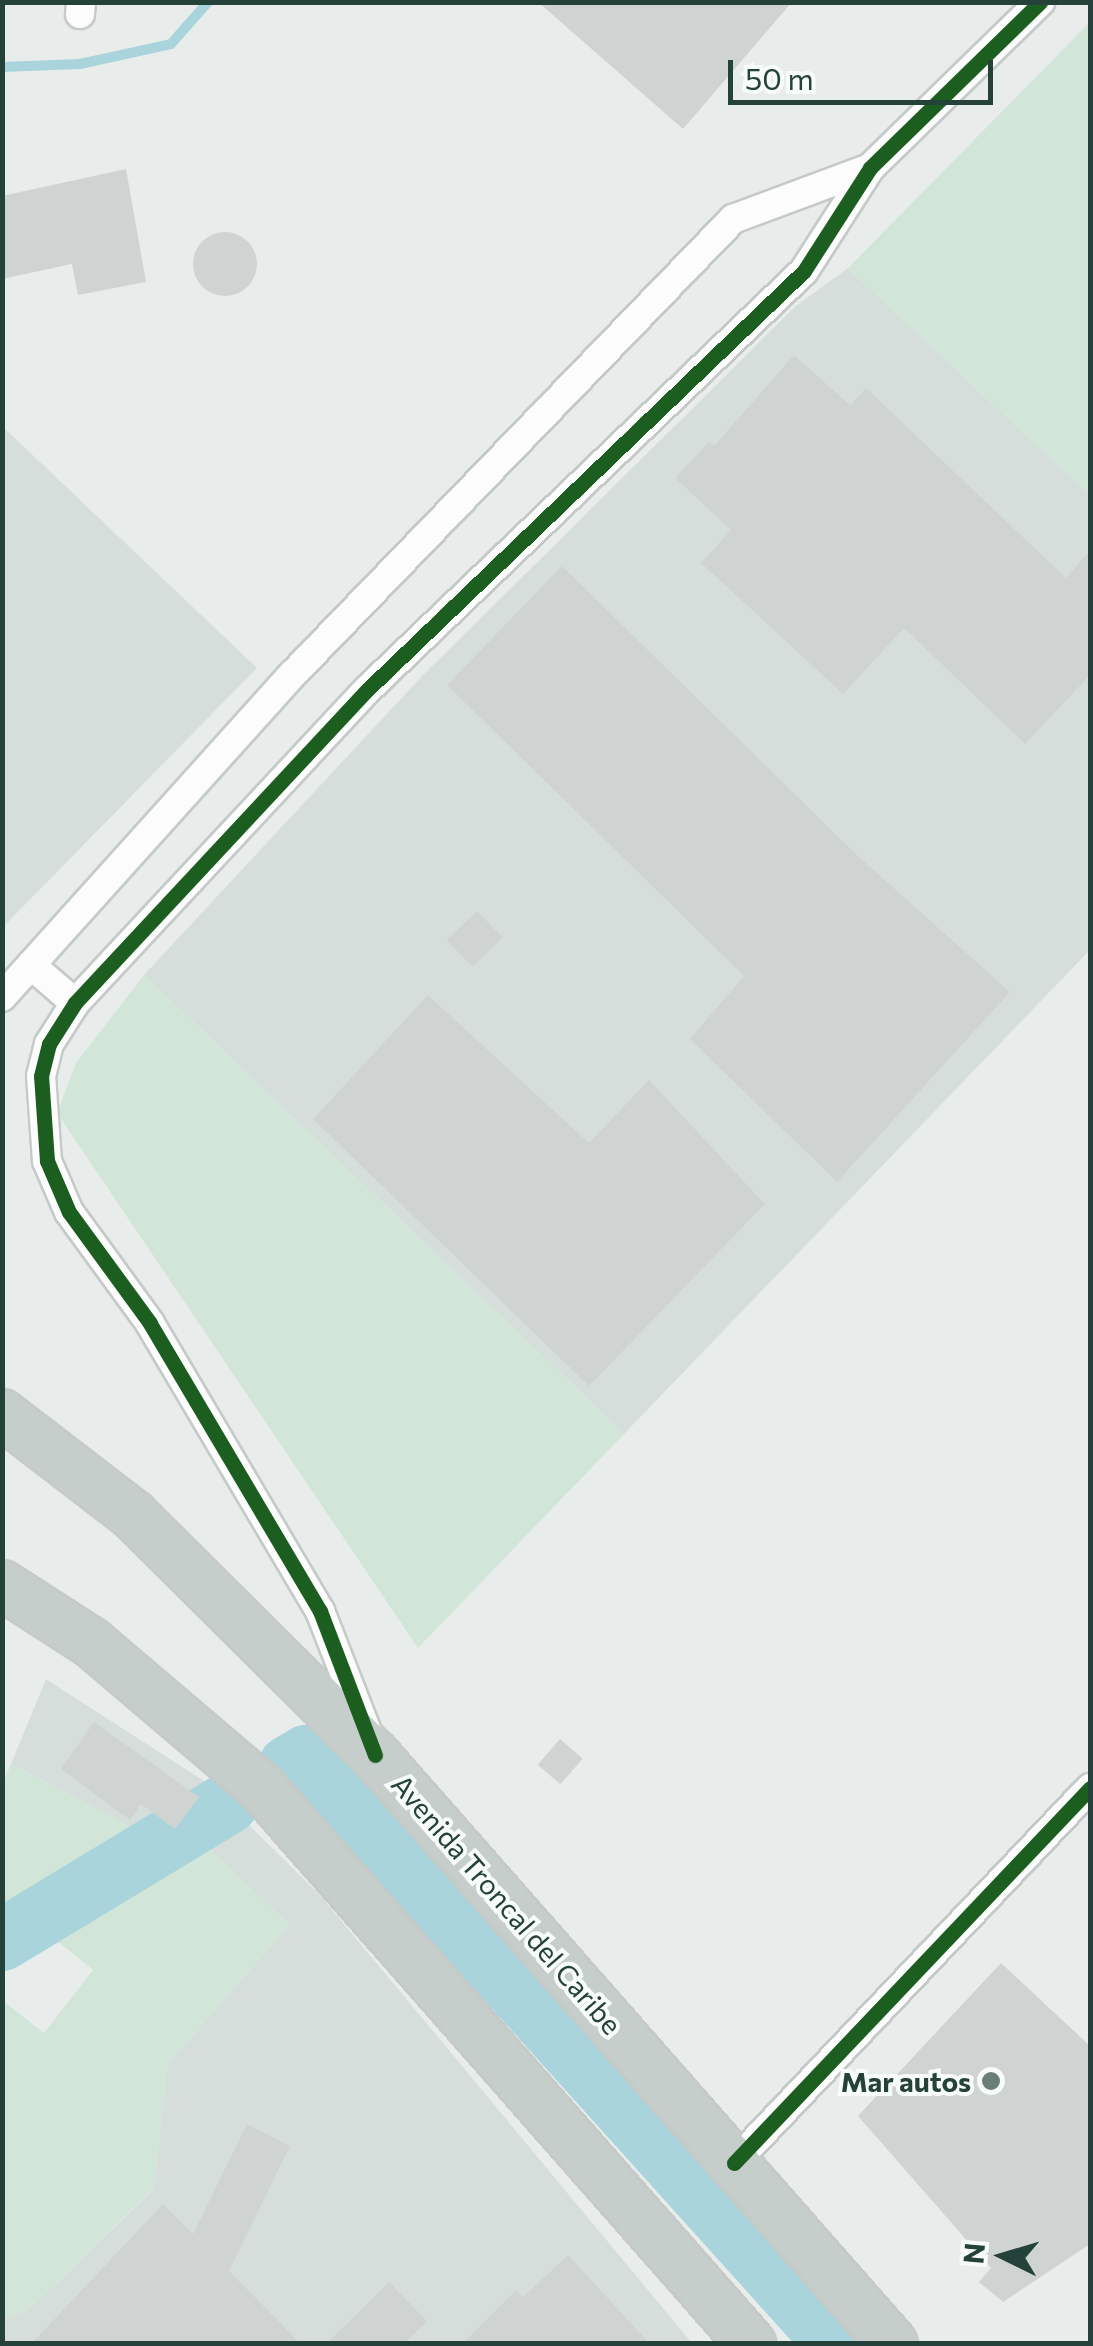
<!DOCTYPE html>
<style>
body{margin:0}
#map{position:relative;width:1093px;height:2346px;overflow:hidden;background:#e8edeb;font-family:Commissioner,sans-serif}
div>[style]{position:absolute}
.built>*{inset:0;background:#d6dedb}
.green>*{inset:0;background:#d1e6d8}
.stream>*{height:10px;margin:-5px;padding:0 5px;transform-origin:5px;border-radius:5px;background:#a9d4db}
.river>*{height:62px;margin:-31px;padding:0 31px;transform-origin:31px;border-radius:31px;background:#a9d4db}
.building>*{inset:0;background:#cfd4d2;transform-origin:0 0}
.round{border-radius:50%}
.roads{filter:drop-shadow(2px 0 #c5cac8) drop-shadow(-2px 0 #c5cac8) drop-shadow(0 2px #c5cac8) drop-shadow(0 -2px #c5cac8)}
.minor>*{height:28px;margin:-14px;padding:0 14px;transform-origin:14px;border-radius:14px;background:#fcfcfc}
.trunk>*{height:48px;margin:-24px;padding:0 24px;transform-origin:24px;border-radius:24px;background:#c6cecc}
.cycleway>*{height:15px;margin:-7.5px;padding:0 7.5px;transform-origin:7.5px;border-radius:7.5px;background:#1b5e20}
.dots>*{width:28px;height:28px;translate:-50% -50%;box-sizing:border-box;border:5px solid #f7fbf9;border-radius:50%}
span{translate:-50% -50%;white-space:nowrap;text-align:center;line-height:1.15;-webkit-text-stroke:8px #f7fbf9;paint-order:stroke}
.street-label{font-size:28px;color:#24423a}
.poi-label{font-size:28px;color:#24423a;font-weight:700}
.right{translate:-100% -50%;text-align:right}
.frame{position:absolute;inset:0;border:5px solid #24423a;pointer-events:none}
.north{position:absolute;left:953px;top:2206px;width:100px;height:100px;-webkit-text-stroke:8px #f7fbf9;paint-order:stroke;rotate:275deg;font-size:28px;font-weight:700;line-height:40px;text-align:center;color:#24423a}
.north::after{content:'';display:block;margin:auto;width:35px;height:45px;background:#24423a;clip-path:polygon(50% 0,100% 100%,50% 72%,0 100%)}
.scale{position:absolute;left:728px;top:60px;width:265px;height:45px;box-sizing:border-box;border:5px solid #24423a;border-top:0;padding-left:12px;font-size:30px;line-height:35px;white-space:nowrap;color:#24423a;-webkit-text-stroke:8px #f7fbf9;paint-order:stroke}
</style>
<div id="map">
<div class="built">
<div style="clip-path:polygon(848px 268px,1090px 495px,1090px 950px,624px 1434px,144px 975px,423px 675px,796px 306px)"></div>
<div style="clip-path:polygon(2px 426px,257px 668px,3px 927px,2px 927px)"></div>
<div style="clip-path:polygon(46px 1679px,204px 1781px,320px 1895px,692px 2343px,3px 2344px,3px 2320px,28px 2310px,154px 2189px,167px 2065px,289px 1925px,200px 1840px,131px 1827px,11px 1764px)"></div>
</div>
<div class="green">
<div style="clip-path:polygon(1090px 22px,1090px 495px,848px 268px)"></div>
<div style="clip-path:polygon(144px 975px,624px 1434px,418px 1648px,57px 1113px,76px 1063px)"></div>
<div style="clip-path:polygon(11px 1764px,131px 1827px,200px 1840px,289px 1925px,167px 2065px,154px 2188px,28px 2310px,3px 2320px,3px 2001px,44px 2033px,93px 1970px,30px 1919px,3px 1953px,2px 1784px)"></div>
</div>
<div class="stream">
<div style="left:2px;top:67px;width:78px;rotate:-2.2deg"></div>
<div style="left:80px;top:64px;width:93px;rotate:-12.4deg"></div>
<div style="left:171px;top:44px;width:56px;rotate:-48.6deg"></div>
</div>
<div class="river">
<div style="left:289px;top:1766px;width:20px;rotate:-30deg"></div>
<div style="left:306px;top:1756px;width:792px;rotate:47.97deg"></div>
<div style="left:2px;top:1940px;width:264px;rotate:-31.2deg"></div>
</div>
<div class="building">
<div style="clip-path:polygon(538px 2px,792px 2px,683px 129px)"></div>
<div style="clip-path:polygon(126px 169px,146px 282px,78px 295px,72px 264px,2px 279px,2px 196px)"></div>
<div class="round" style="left:193px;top:232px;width:64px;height:64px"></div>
<div style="clip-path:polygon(794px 355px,850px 405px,866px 388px,1066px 578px,1090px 551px,1090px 675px,1025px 744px,904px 628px,843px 694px,701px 563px,731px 530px,675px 478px,709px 442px,714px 446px)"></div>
<div style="clip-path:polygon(562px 566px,859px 857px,1010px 992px,837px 1182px,690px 1039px,744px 976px,447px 685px)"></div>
<div style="left:477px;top:911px;width:37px;height:42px;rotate:46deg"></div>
<div style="clip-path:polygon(428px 995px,589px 1143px,649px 1080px,765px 1204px,589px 1386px,313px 1119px)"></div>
<div style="clip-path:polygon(94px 1722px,199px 1797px,175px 1829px,141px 1804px,130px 1820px,61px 1769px)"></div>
<div style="left:560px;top:1739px;width:30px;height:34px;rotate:41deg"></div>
<div style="clip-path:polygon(1001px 1963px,1090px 2046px,1090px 2244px,1003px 2302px,979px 2282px,991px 2268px,858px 2116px)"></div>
<div style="clip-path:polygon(247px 2124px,290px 2146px,229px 2271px,301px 2344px,31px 2344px,163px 2204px,193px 2234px)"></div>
<div style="clip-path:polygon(568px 2255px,650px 2344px,462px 2344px,516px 2290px,523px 2297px)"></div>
<div style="clip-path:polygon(389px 2282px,427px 2321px,404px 2344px,326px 2344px)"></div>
</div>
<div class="roads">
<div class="minor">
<div style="left:80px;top:14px;width:12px;rotate:-85deg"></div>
<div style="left:31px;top:965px;width:58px;rotate:40.8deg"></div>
<div style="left:2px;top:997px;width:436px;rotate:-48deg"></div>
<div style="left:294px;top:673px;width:632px;rotate:-45.96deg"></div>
<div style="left:733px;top:219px;width:146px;rotate:-20.4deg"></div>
<div style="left:368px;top:1734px;width:132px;rotate:-111.3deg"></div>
<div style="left:320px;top:1611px;width:334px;rotate:-120.6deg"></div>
<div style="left:150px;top:1323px;width:137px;rotate:-126.1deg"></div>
<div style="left:69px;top:1212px;width:56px;rotate:-113.3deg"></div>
<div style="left:47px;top:1161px;width:85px;rotate:-94deg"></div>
<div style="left:41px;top:1076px;width:33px;rotate:-76deg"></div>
<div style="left:49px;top:1044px;width:49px;rotate:-57.6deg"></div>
<div style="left:75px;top:1003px;width:428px;rotate:-47deg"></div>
<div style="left:367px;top:690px;width:605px;rotate:-43.8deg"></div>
<div style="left:804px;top:271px;width:122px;rotate:-57.3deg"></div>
<div style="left:870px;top:168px;width:238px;rotate:-44.3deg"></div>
<div style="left:734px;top:2163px;width:517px;rotate:-46.49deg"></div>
</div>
<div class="trunk">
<div style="left:2px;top:1414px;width:165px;rotate:37.6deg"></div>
<div style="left:133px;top:1515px;width:341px;rotate:44.8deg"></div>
<div style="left:375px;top:1755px;width:784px;rotate:48.67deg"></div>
<div style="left:2px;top:1585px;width:107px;rotate:32.8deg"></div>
<div style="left:92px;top:1643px;width:222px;rotate:40.4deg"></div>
<div style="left:261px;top:1787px;width:742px;rotate:48.66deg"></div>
</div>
</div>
<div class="cycleway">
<div style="left:375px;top:1755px;width:154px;rotate:-110.9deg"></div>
<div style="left:320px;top:1611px;width:334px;rotate:-120.6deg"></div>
<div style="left:150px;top:1323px;width:137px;rotate:-126.1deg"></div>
<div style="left:69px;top:1212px;width:56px;rotate:-113.3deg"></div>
<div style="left:47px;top:1161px;width:85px;rotate:-94deg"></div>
<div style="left:41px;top:1076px;width:33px;rotate:-76deg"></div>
<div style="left:49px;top:1044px;width:49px;rotate:-57.6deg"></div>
<div style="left:75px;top:1003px;width:428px;rotate:-47deg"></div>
<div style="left:367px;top:690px;width:605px;rotate:-43.8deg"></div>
<div style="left:804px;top:271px;width:122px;rotate:-57.3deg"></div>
<div style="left:870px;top:168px;width:238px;rotate:-44.3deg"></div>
<div style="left:734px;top:2163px;width:517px;rotate:-46.49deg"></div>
</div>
<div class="dots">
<div style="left:991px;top:2081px;background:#697e78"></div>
</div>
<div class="street-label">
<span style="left:507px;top:1904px;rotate:49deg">Avenida Troncal del Caribe</span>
</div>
<div class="poi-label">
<span class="right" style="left:971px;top:2081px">Mar autos</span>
</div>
<div class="frame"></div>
<div class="north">N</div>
<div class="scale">50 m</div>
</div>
